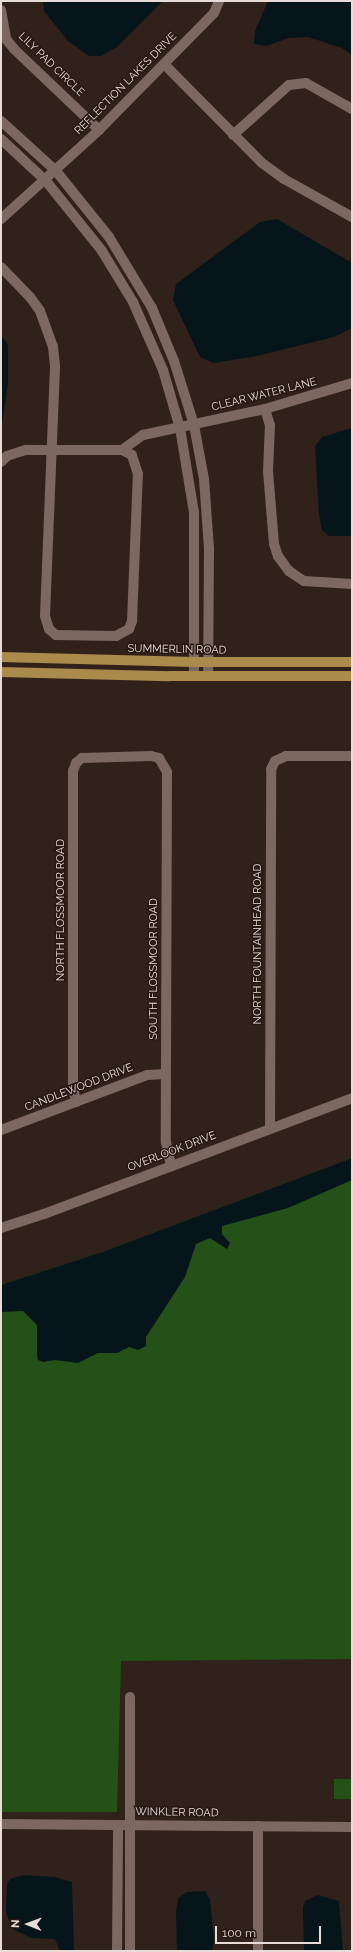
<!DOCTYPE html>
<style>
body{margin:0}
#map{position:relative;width:353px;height:1952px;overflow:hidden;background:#31211b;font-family:Raleway,sans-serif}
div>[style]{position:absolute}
.green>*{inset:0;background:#245117;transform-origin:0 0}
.water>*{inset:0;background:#051519}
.minor>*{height:10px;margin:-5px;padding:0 5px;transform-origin:5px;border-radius:5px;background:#7b6861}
.major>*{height:10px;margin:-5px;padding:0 5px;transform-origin:5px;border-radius:5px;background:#ab8b4c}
span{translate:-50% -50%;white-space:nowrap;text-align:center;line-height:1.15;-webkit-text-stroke:3px #271812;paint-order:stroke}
.street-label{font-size:11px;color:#e7dcd7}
.frame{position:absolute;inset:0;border:2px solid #e7dcd7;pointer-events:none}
.north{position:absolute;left:8px;top:1904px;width:40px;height:40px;-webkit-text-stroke:3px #271812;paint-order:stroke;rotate:271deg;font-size:11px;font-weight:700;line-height:16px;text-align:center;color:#e7dcd7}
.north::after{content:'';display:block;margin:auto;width:14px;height:18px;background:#e7dcd7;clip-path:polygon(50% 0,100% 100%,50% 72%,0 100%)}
.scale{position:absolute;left:215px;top:1926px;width:106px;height:18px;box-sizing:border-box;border:2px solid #e7dcd7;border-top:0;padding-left:5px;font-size:12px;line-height:14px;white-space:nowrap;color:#e7dcd7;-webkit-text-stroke:3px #271812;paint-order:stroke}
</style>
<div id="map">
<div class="green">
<div style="clip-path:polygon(352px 1158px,352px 1659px,121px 1661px,117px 1812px,1px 1812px,1px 1285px,105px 1251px)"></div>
<div style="left:334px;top:1779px;width:18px;height:20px"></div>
</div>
<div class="water">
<div style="clip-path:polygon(43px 1px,163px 1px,117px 47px,101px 56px,89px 56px,68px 41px,44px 11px)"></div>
<div style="clip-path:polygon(268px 1px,352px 1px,352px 55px,342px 48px,308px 37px,288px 38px,267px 46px,254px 44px,255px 31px)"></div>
<div style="clip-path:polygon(277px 219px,352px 263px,352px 328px,334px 337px,257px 356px,213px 363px,200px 357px,173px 300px,176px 284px,260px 222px)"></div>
<div style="clip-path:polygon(1px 335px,8px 345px,8px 383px,1px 432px)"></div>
<div style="clip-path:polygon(352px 428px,352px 536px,329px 536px,322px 530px,319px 515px,315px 446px,322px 437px)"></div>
<div style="clip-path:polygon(352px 1158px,352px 1180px,288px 1208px,222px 1226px,222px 1234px,230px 1243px,227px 1249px,210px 1238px,196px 1244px,185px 1277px,146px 1337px,146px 1346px,138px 1350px,129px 1347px,117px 1353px,98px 1353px,78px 1363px,55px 1360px,43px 1362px,38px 1360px,37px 1355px,37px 1325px,23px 1311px,1px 1312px,1px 1285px,105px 1251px)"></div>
<div style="clip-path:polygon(23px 1875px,55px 1877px,72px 1882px,74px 1951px,60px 1951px,55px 1939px,31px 1938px,13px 1929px,6px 1913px,7px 1884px,10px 1879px)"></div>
<div style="clip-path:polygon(205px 1891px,210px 1900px,214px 1940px,212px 1951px,177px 1951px,176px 1912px,178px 1898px,187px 1892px)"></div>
<div style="clip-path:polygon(318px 1895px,339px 1901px,343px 1951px,304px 1951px,303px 1907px,305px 1901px)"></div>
</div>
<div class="minor">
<div style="left:1px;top:10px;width:29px;rotate:80deg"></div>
<div style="left:6px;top:39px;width:13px;rotate:51deg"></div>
<div style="left:14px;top:49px;width:117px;rotate:43.6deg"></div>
<div style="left:164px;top:64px;width:139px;rotate:45.3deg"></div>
<div style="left:262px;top:163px;width:27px;rotate:36deg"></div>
<div style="left:284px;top:179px;width:78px;rotate:29.2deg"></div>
<div style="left:1px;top:121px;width:74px;rotate:42.3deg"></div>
<div style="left:56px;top:171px;width:85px;rotate:51.2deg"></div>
<div style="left:109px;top:237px;width:83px;rotate:58.8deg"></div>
<div style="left:152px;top:308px;width:57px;rotate:67.5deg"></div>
<div style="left:174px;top:361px;width:67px;rotate:72.6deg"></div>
<div style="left:194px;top:425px;width:55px;rotate:79.5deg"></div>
<div style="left:204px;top:479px;width:69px;rotate:85.9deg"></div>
<div style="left:209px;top:548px;width:128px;rotate:90.4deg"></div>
<div style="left:233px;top:135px;width:75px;rotate:-41.8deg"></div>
<div style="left:289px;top:85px;width:17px;rotate:-7deg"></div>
<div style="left:306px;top:83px;width:53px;rotate:29.5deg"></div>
<div style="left:1px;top:139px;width:62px;rotate:43deg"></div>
<div style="left:46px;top:181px;width:90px;rotate:51.3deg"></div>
<div style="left:102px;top:251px;width:60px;rotate:58.7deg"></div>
<div style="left:133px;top:302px;width:74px;rotate:66.2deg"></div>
<div style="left:163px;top:370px;width:60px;rotate:73.7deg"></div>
<div style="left:180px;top:428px;width:86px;rotate:80.6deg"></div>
<div style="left:194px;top:513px;width:163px;rotate:90deg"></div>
<div style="left:1px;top:219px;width:132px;rotate:-42.2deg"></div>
<div style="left:99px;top:130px;width:164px;rotate:-45.5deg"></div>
<div style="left:214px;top:13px;width:13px;rotate:-67deg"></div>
<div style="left:1px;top:267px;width:42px;rotate:46deg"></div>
<div style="left:30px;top:297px;width:17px;rotate:54deg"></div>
<div style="left:40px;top:311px;width:38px;rotate:70deg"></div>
<div style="left:53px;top:347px;width:20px;rotate:84deg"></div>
<div style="left:55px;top:367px;width:249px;rotate:92.3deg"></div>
<div style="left:45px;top:616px;width:14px;rotate:73deg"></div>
<div style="left:49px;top:629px;width:9px;rotate:41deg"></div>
<div style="left:56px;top:635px;width:60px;rotate:1deg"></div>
<div style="left:116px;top:636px;width:15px;rotate:-28deg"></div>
<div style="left:129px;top:629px;width:9px;rotate:-69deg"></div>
<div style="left:132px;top:621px;width:147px;rotate:-87.7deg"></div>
<div style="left:138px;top:474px;width:20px;rotate:-108deg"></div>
<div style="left:132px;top:455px;width:11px;rotate:-153deg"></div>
<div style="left:265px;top:409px;width:17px;rotate:73deg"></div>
<div style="left:270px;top:425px;width:46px;rotate:92.5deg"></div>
<div style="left:268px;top:471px;width:73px;rotate:85.3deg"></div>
<div style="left:274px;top:544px;width:13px;rotate:72deg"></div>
<div style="left:278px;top:556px;width:19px;rotate:54deg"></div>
<div style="left:289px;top:571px;width:18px;rotate:34deg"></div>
<div style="left:304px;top:581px;width:48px;rotate:3.6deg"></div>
<div style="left:1px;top:462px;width:8px;rotate:-45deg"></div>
<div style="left:7px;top:456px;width:20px;rotate:-18deg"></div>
<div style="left:26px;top:450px;width:96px"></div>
<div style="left:122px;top:450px;width:26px;rotate:-36deg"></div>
<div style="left:143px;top:435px;width:125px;rotate:-12deg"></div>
<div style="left:265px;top:409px;width:91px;rotate:-16.6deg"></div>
<div style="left:76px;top:1102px;width:15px;rotate:-101deg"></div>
<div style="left:73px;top:1087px;width:316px;rotate:-90deg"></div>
<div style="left:73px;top:771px;width:9px;rotate:-69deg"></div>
<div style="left:76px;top:763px;width:8px;rotate:-40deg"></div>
<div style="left:82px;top:758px;width:69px;rotate:-1.7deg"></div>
<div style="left:151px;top:756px;width:8px;rotate:14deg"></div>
<div style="left:159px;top:758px;width:16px;rotate:60deg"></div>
<div style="left:167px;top:772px;width:370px;rotate:90.2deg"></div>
<div style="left:166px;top:1142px;width:25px;rotate:78deg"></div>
<div style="left:270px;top:1128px;width:359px;rotate:-89.8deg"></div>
<div style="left:271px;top:769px;width:9px;rotate:-63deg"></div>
<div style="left:275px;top:761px;width:12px;rotate:-24deg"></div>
<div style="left:286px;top:756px;width:66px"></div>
<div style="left:1px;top:1130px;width:156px;rotate:-20.6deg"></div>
<div style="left:147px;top:1075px;width:19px;rotate:-3deg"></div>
<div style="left:1px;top:1228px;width:45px;rotate:-18deg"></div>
<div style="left:44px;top:1214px;width:329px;rotate:-20.6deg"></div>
<div style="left:130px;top:1697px;width:254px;rotate:90deg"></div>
<div style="left:1px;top:1824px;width:351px;rotate:0.5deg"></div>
<div style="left:117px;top:1951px;width:126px;rotate:-89.5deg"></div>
<div style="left:258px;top:1951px;width:125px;rotate:-90deg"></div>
</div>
<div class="major">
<div style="left:1px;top:657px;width:193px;rotate:1.5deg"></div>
<div style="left:194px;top:662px;width:158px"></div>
<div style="left:1px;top:672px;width:169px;rotate:1.4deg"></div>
<div style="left:170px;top:676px;width:182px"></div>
</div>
<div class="street-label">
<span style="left:51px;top:65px;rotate:44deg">LILY PAD CIRCLE</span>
<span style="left:126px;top:84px;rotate:-45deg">REFLECTION LAKES DRIVE</span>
<span style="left:264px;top:395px;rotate:-14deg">CLEAR WATER LANE</span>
<span style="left:177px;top:650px;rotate:1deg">SUMMERLIN ROAD</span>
<span style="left:61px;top:910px;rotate:-90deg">NORTH FLOSSMOOR ROAD</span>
<span style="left:258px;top:944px;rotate:-90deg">NORTH FOUNTAINHEAD ROAD</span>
<span style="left:154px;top:969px;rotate:-90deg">SOUTH FLOSSMOOR ROAD</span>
<span style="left:79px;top:1088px;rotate:-21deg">CANDLEWOOD DRIVE</span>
<span style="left:172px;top:1152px;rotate:-21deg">OVERLOOK DRIVE</span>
<span style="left:177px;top:1813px;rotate:1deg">WINKLER ROAD</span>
</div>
<div class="frame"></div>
<div class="north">N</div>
<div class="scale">100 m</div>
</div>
